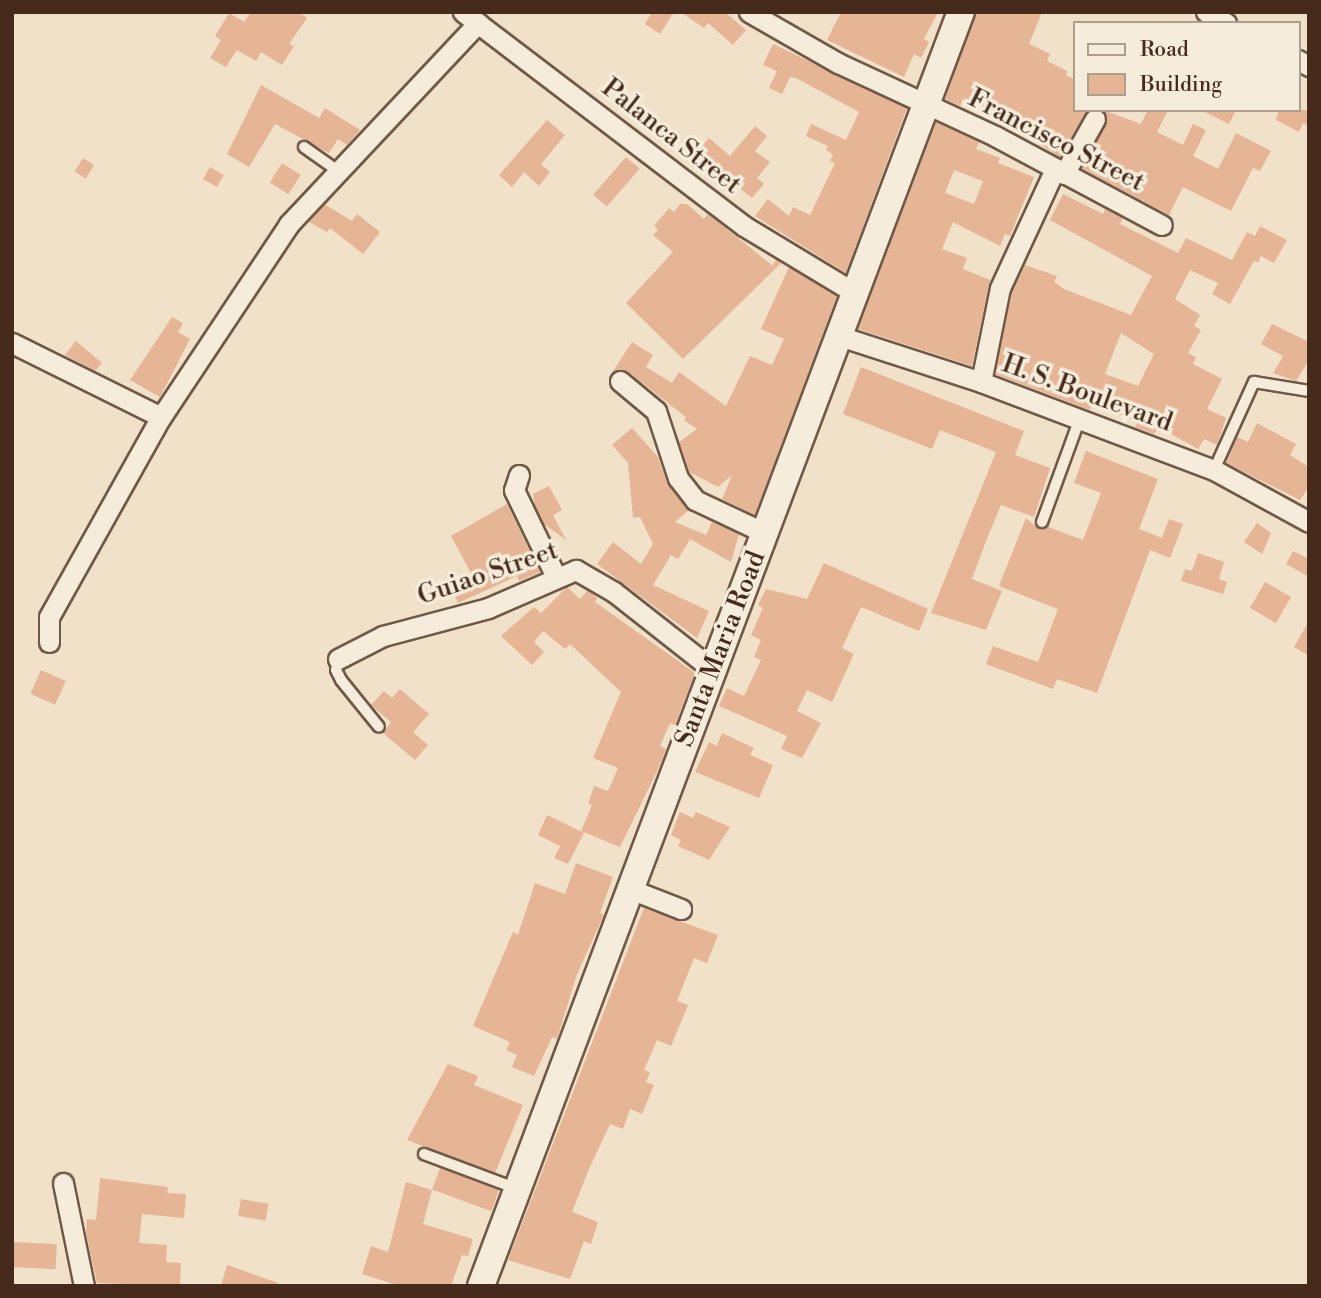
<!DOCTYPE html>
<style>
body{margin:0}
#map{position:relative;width:1321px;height:1298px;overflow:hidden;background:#f0e1c8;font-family:"Libre Bodoni",serif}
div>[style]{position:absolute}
.building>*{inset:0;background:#e6b596;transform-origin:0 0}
.roads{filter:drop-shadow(2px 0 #705846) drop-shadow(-2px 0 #705846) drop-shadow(0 2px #705846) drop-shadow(0 -2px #705846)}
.lane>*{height:10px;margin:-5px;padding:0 5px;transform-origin:5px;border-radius:5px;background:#f5ecdb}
.street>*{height:19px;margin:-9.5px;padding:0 9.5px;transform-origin:9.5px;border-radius:9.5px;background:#f5ecdb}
.secondary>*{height:26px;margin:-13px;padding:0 13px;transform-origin:13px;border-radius:13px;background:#f5ecdb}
span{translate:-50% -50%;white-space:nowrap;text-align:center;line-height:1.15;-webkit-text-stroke:7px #f5ecdb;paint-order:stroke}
.street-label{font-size:26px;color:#462a1b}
.frame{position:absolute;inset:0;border:14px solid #462a1b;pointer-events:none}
.legend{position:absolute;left:1073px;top:21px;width:228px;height:91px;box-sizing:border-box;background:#f5ecdb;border:2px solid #af9e8e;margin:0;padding:9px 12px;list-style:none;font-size:21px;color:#462a1b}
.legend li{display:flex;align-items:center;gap:14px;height:35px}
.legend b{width:35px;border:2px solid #af9e8e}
</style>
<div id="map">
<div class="building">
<div style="clip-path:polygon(251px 12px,299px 12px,307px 18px,289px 44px,294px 46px,282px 65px,261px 52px,256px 61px,237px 50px,226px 67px,210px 58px,221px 40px,215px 36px,229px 13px,244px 22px)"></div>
<div style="clip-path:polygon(652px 12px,674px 12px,660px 34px,645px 24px)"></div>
<div style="clip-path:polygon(681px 12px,725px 12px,746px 30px,733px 45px,708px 23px,704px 28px)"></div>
<div style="clip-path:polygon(841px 12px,938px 12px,924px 39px,929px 42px,921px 58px,914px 54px,904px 77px,827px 40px)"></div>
<div style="clip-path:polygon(976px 12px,1042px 12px,1029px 44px,1050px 54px,1047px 61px,1067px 71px,1066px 75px,1074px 79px,1074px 110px,1087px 110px,1060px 157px,1032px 140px,1036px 133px,1024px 125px,963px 99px,960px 106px,945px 99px)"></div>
<div style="clip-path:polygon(773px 44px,907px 108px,846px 273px,755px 216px,768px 199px,789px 216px,793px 207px,810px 215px,835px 163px,830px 161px,833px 154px,826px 150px,828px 146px,806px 136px,811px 124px,846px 140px,859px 112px,796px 78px,790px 77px,782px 94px,769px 88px,777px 71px,763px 65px)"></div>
<div style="clip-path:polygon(261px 85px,319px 118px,325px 108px,360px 130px,347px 145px,338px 139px,329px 153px,275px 124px,249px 167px,227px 154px)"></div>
<div style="clip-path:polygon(1103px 110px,1141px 124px,1148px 110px,1168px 110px,1157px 132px,1183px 145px,1193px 124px,1206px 130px,1193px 156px,1218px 169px,1236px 133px,1271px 151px,1260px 171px,1253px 168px,1231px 211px,1183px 187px,1169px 215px,1081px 168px,1106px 124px)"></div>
<div style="clip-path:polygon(1201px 110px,1236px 110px,1229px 124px)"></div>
<div style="clip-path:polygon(1279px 110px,1309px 110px,1309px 127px,1303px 123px,1299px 132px,1276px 120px)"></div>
<div style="clip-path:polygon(547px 120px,565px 135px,541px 164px,550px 172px,539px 186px,524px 172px,512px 187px,499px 175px)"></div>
<div style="clip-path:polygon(evenodd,936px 122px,979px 142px,976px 149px,1000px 158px,998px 163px,1034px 177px,1010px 236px,1005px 234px,1000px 246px,953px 222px,942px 249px,967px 258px,963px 269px,990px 280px,972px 366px,858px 329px,936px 122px,954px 170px,983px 181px,974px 204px,945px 193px,954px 170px)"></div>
<div style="clip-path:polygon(755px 126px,767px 136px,755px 151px,770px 162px,757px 178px,764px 184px,752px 198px,717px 170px,713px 175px,692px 158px,709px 138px,730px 156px)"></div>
<div style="left:626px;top:157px;width:18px;height:50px;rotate:41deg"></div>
<div style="left:83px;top:158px;width:13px;height:16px;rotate:32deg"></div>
<div style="left:282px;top:163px;width:22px;height:23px;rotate:32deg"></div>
<div style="left:210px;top:167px;width:16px;height:14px;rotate:30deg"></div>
<div style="clip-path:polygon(evenodd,1063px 194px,1103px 214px,1105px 209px,1123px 218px,1120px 224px,1178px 253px,1186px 238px,1232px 260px,1247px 232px,1255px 236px,1260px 226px,1287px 240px,1274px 263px,1261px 256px,1258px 263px,1254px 261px,1230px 304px,1212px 294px,1218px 283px,1190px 270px,1175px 299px,1200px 315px,1194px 326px,1201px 330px,1188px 353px,1196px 357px,1193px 364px,1222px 379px,1207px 409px,1226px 418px,1217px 445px,1204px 439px,1198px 449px,1158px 427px,1154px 434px,1135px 427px,1138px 422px,1092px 404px,1090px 410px,995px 374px,1012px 292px,1025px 265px,1057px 276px,1054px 282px,1064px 289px,1131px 315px,1152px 276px,1050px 220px,1063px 194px,1121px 333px,1154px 354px,1138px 386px,1105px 374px,1121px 333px)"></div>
<div style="clip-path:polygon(324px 204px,352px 221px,357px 214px,380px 232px,363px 254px,330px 228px,327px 232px,309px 222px)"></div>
<div style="clip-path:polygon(680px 204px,687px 204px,704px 219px,708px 214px,773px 266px,776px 259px,781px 263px,683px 359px,626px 303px,673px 252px,653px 235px,658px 230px,654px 226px,669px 208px,674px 212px)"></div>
<div style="clip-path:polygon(789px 267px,837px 296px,755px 515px,722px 499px,732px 475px,718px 487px,689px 472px,679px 442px,697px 429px,684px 420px,686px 417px,627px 371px,613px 371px,632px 342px,653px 355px,646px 367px,672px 383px,679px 372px,726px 406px,750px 356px,772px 365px,784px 339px,761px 329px)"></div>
<div style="clip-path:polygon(172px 317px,183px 323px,178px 332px,190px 339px,160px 397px,130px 380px)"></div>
<div style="clip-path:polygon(1272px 324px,1309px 342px,1309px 360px,1296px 381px,1273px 373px,1283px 356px,1261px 344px)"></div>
<div style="clip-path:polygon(76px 341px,102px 363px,95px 371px,65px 355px)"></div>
<div style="clip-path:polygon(861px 367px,1024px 431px,1015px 455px,1050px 468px,1034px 517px,1001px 505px,986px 541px,972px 579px,1002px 591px,986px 630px,931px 613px,996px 452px,940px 430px,932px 449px,843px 414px)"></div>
<div style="clip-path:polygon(1257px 423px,1296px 444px,1290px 455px,1309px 467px,1309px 487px,1300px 500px,1226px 463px,1237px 437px,1248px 442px)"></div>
<div style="clip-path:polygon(632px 428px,658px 457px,668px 485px,689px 510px,675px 522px,706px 535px,712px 522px,739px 534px,731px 562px,690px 539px,678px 559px,671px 555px,653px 585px,709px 611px,697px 638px,597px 564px,613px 542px,641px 564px,653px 544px,640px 517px,633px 518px,628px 463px,612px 445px)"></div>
<div style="clip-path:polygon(1086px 451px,1158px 479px,1139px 529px,1162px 538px,1169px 519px,1183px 524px,1170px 558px,1150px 550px,1097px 693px,1057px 679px,1053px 689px,986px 664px,993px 646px,1038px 662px,1058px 609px,999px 586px,1026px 518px,1039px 529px,1048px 527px,1083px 540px,1101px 493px,1074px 483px)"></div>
<div style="clip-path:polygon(549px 486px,562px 510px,553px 515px,566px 540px,544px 524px,535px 506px,533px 494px)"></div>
<div style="clip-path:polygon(507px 504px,540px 572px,519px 581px,517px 576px,458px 603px,450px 587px,472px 575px,451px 536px)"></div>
<div style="clip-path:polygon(1257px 523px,1271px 533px,1262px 554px,1244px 542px)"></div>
<div style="clip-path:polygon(1293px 551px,1309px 559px,1309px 577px,1286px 564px)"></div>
<div style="clip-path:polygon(1198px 553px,1224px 562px,1219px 579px,1227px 582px,1223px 594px,1181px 581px,1185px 569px,1192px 571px)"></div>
<div style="clip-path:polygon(824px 563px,928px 609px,919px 631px,861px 607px,842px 648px,854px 654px,832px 702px,807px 690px,797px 711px,821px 723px,802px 758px,781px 749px,787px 736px,719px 706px,727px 688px,744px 696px,761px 660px,754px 657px,761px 640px,751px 635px,763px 608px,758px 605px,766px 589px,807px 599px)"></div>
<div style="left:1265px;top:582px;width:30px;height:30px;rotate:30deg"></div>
<div style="clip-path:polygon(567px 587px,580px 599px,587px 591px,591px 593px,597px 598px,595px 602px,695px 673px,675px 725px,670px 723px,660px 746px,666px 749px,660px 765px,620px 847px,581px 831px,592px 805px,588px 804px,594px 786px,608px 791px,618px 768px,593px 758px,621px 692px,570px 644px,565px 649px,543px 631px,534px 642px,544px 652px,532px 665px,501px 636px,534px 607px,541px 613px)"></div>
<div style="clip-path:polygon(1309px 621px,1309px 656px,1294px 647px)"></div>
<div style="left:41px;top:670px;width:27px;height:26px;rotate:24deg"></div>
<div style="clip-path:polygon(400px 689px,429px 714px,413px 732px,428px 745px,415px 760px,383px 733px,391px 722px,371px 705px,384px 691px,392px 698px)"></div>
<div style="clip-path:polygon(722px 733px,754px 748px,750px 755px,773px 765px,759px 798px,695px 772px,709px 742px,717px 746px)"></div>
<div style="clip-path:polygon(680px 812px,693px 818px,696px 812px,730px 827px,709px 860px,678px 846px,681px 840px,671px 835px)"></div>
<div style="clip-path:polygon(547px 815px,584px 833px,568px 864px,554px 858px,560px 846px,538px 835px)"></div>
<div style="clip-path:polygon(576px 863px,613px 877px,600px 913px,604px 915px,577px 974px,557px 1039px,552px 1037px,534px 1076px,512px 1067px,517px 1055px,506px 1050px,510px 1042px,473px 1026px,513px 932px,518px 935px,535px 883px,565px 894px)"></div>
<div style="clip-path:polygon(644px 908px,718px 935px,707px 963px,694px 958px,677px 1001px,688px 1005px,671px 1046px,657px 1040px,644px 1070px,650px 1072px,646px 1082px,654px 1085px,642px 1114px,630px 1109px,623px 1129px,610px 1124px,589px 1169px,572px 1212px,598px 1222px,591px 1244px,584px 1241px,570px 1279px,508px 1260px)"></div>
<div style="clip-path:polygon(448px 1064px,478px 1076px,474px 1085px,523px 1105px,495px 1173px,407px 1140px)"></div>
<div style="left:440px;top:1168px;width:63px;height:23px;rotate:20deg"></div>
<div style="clip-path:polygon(100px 1178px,168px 1187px,167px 1193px,186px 1194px,184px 1218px,142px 1214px,139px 1243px,167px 1245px,166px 1262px,181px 1263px,180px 1286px,97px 1283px,86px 1233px,87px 1219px,96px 1220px)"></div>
<div style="clip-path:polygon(406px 1182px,432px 1190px,423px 1224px,473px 1239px,468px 1256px,462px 1255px,451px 1286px,400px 1286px,362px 1274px,371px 1246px,388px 1252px)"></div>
<div style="left:241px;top:1199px;width:28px;height:17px;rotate:10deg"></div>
<div style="left:14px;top:1242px;width:43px;height:25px;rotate:3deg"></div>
<div style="clip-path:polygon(227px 1265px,278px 1283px,277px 1286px,221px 1286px)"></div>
</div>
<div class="roads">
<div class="lane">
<div style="left:304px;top:147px;width:42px;rotate:35.2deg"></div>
<div style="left:1214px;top:470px;width:97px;rotate:-65.6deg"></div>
<div style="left:1254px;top:382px;width:56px;rotate:9.3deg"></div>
<div style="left:1042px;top:522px;width:111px;rotate:-69.9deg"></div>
<div style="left:338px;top:659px;width:11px;rotate:100deg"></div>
<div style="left:336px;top:670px;width:11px;rotate:63deg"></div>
<div style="left:341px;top:680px;width:60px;rotate:51deg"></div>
<div style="left:424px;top:1154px;width:97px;rotate:20.5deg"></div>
</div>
<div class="street">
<div style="left:463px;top:12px;width:353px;rotate:37.3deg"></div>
<div style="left:744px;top:226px;width:130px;rotate:31.1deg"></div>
<div style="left:749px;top:12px;width:103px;rotate:29.8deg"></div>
<div style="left:838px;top:63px;width:173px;rotate:24.9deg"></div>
<div style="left:995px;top:136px;width:189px;rotate:28.1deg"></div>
<div style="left:1206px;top:12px;width:23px;rotate:29deg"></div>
<div style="left:1298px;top:60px;width:13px;rotate:29deg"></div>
<div style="left:1064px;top:174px;width:63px;rotate:-60.6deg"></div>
<div style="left:839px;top:336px;width:149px;rotate:17.9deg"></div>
<div style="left:981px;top:382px;width:249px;rotate:20.7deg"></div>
<div style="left:1214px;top:470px;width:108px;rotate:28.7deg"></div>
<div style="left:12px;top:343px;width:166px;rotate:26.4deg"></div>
<div style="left:161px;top:417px;width:232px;rotate:-56.4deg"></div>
<div style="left:289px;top:224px;width:276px;rotate:-46.8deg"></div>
<div style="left:620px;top:381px;width:47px;rotate:39.8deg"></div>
<div style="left:656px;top:411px;width:71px;rotate:71.8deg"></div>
<div style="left:678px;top:478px;width:28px;rotate:52deg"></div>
<div style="left:695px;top:500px;width:77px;rotate:25.2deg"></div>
<div style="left:981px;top:382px;width:96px;rotate:-78.6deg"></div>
<div style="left:1000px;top:288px;width:131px;rotate:-65.2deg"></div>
<div style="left:519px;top:475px;width:16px;rotate:108deg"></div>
<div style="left:514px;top:490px;width:94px;rotate:64.2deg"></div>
<div style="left:49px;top:642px;width:25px;rotate:-90deg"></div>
<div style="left:49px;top:617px;width:229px;rotate:-60.8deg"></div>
<div style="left:338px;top:659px;width:51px;rotate:-27.1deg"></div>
<div style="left:383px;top:636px;width:109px;rotate:-14.9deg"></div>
<div style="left:488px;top:608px;width:96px;rotate:-23.4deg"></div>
<div style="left:576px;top:570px;width:44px;rotate:30.1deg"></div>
<div style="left:614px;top:592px;width:126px;rotate:38.2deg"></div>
<div style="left:630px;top:889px;width:55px;rotate:21.4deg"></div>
<div style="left:63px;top:1183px;width:105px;rotate:78.5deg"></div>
</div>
<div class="secondary">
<div style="left:481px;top:1286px;width:1361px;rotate:-69.36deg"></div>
</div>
</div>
<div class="street-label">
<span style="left:671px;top:137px;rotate:38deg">Palanca Street</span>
<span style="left:1056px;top:141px;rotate:27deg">Francisco Street</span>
<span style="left:1087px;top:394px;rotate:20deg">H. S. Boulevard</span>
<span style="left:488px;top:574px;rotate:-19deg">Guiao Street</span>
<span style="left:721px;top:649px;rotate:-69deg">Santa Maria Road</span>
</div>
<div class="frame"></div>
<ul class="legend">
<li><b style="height:9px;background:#f5ecdb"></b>Road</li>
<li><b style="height:19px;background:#e6b596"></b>Building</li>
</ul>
</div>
